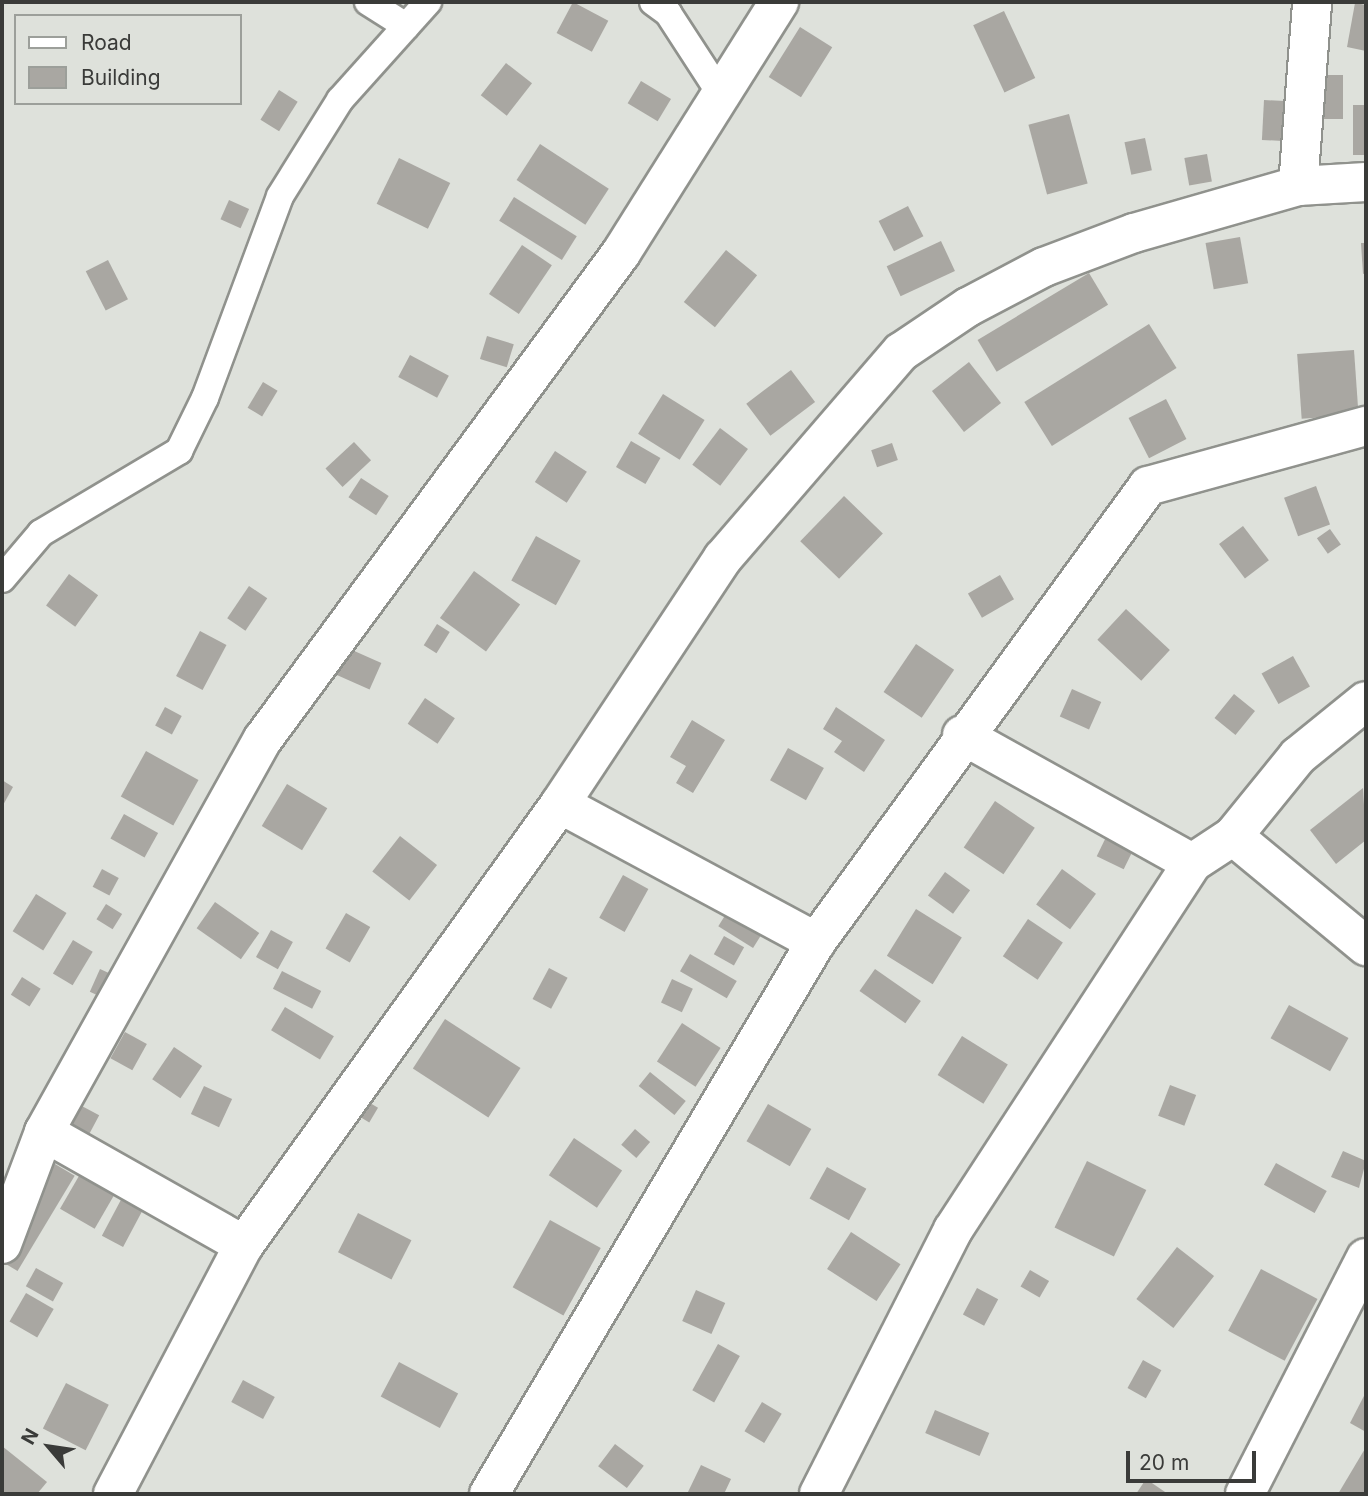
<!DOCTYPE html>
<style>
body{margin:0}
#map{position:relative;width:1368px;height:1496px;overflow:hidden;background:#dee1db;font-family:Inter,sans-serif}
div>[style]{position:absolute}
.building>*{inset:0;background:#a9a7a2;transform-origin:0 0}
.roads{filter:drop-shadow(2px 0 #90928d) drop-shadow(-2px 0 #90928d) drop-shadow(0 2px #90928d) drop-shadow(0 -2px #90928d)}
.lane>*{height:26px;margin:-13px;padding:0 13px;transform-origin:13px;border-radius:13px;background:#fff}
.street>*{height:38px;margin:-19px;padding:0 19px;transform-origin:19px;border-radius:19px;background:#fff}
span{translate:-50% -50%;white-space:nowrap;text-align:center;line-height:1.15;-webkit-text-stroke:5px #dee1db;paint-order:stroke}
.frame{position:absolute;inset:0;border:4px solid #3a3b39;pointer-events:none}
.legend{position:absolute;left:14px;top:14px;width:228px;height:91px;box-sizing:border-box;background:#dee1db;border:2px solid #9c9f9a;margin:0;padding:9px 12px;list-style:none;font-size:21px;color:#3a3b39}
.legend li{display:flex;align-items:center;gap:14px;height:35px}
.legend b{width:35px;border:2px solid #9c9f9a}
.north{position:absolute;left:14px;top:1412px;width:70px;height:70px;-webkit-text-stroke:5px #dee1db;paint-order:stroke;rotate:299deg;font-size:19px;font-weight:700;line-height:28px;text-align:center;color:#3a3b39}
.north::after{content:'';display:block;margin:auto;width:24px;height:32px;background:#3a3b39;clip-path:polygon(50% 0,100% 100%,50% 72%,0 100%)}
.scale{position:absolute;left:1126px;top:1451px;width:130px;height:32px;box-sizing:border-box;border:4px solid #3a3b39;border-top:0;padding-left:9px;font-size:21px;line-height:24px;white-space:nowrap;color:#3a3b39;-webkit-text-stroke:5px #dee1db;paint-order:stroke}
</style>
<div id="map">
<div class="building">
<div style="left:573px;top:2px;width:40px;height:35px;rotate:28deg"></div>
<div style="clip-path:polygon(1355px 3px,1366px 5px,1366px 51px,1347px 47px)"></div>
<div style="left:1004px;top:11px;width:74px;height:34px;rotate:65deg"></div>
<div style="left:800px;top:27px;width:38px;height:59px;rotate:32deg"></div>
<div style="left:506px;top:63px;width:33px;height:41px;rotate:38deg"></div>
<div style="left:1322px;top:75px;width:21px;height:44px"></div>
<div style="left:641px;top:81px;width:35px;height:26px;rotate:31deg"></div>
<div style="left:279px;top:90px;width:22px;height:35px;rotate:32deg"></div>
<div style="left:1264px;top:100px;width:21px;height:40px;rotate:3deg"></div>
<div style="left:1353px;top:105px;width:13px;height:50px"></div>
<div style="left:1069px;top:114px;width:72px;height:42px;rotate:75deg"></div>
<div style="left:1145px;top:138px;width:33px;height:21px;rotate:78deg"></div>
<div style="left:540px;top:144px;width:82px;height:43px;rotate:33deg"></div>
<div style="left:1207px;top:154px;width:28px;height:23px;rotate:80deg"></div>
<div style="left:399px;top:158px;width:57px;height:51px;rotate:26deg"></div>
<div style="left:514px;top:197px;width:74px;height:28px;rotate:32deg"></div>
<div style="left:229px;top:200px;width:22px;height:21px;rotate:24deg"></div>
<div style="left:908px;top:206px;width:34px;height:33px;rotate:63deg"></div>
<div style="left:1240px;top:237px;width:47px;height:35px;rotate:80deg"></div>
<div style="left:941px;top:241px;width:33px;height:60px;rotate:65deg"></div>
<div style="clip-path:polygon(1361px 243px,1366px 243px,1366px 273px,1363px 274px)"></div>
<div style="left:522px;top:245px;width:36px;height:59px;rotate:34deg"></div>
<div style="left:726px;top:250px;width:40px;height:67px;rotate:39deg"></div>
<div style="left:108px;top:260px;width:44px;height:25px;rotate:63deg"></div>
<div style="left:1089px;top:273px;width:37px;height:130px;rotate:59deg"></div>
<div style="left:1149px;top:324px;width:52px;height:147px;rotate:58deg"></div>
<div style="left:487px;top:336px;width:28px;height:24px;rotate:17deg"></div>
<div style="left:1354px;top:350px;width:65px;height:57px;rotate:86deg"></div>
<div style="left:410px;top:355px;width:44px;height:25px;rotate:28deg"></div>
<div style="left:969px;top:362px;width:52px;height:47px;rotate:52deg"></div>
<div style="left:791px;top:370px;width:40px;height:56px;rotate:53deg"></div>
<div style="left:263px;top:382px;width:17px;height:30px;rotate:31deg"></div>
<div style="left:663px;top:394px;width:49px;height:47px;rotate:32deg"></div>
<div style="left:1166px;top:399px;width:45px;height:42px;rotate:63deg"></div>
<div style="left:720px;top:428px;width:35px;height:46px;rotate:37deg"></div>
<div style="left:631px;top:441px;width:34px;height:30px;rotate:30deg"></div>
<div style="left:354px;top:442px;width:25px;height:39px;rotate:47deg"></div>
<div style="left:892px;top:443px;width:18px;height:22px;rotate:71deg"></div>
<div style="left:555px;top:451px;width:38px;height:37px;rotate:33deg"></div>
<div style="left:361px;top:478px;width:33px;height:23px;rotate:33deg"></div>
<div style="left:1316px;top:486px;width:41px;height:34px;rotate:70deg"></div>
<div style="left:844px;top:496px;width:54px;height:63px;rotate:44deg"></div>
<div style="left:1243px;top:526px;width:43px;height:30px;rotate:53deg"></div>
<div style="left:1330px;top:529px;width:19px;height:16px;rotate:55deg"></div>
<div style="left:536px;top:536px;width:51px;height:51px;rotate:29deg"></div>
<div style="left:474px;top:571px;width:57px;height:58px;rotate:36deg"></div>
<div style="left:69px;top:574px;width:36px;height:39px;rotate:36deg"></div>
<div style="left:1000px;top:575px;width:28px;height:37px;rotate:60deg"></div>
<div style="left:249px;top:586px;width:22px;height:39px;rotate:34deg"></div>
<div style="left:1126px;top:609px;width:60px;height:42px;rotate:43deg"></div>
<div style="left:437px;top:624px;width:15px;height:25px;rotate:32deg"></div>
<div style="left:200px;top:631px;width:30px;height:51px;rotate:28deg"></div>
<div style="left:916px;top:644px;width:46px;height:58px;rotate:34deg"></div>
<div style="left:343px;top:646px;width:42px;height:29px;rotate:24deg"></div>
<div style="left:1293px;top:656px;width:35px;height:36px;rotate:61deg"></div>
<div style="left:1072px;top:689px;width:32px;height:30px;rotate:24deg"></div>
<div style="left:1234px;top:694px;width:27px;height:31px;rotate:39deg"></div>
<div style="left:425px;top:698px;width:36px;height:31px;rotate:34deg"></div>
<div style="left:165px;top:707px;width:19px;height:21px;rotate:28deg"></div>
<div style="clip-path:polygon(836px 707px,885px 740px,864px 772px,834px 752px,842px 741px,823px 729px)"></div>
<div style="clip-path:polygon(692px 720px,725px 740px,693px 793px,676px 783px,686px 766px,670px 757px)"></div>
<div style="left:788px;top:748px;width:41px;height:37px;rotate:29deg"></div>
<div style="left:146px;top:751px;width:60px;height:52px;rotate:29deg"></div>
<div style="clip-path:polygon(2px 780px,13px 787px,2px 807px)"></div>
<div style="left:287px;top:784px;width:47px;height:49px;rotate:31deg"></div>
<div style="clip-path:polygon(1363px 788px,1366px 840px,1336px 864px,1310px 830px)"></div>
<div style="left:995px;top:801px;width:48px;height:56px;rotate:34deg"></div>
<div style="left:124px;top:814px;width:39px;height:28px;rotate:29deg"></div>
<div style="left:1109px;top:831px;width:30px;height:28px;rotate:26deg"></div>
<div style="left:400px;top:836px;width:47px;height:45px;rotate:38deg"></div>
<div style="left:102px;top:869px;width:19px;height:20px;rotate:28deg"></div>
<div style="left:1062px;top:869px;width:42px;height:44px;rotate:36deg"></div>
<div style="left:945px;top:872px;width:31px;height:29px;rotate:36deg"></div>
<div style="left:623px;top:875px;width:29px;height:49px;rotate:29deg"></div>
<div style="left:36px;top:894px;width:36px;height:44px;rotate:32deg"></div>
<div style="left:215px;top:902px;width:54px;height:32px;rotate:35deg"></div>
<div style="left:106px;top:904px;width:19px;height:18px;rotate:32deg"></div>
<div style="left:731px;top:906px;width:41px;height:24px;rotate:32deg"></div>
<div style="left:916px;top:909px;width:54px;height:55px;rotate:32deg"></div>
<div style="left:346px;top:913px;width:28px;height:41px;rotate:30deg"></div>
<div style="left:1028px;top:919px;width:42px;height:45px;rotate:34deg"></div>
<div style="left:271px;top:930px;width:25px;height:31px;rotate:29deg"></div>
<div style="left:724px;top:936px;width:23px;height:21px;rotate:29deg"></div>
<div style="left:73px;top:940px;width:23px;height:39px;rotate:31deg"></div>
<div style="left:690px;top:954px;width:54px;height:20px;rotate:30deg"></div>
<div style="left:549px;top:968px;width:21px;height:35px;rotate:28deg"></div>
<div style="left:100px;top:969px;width:12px;height:25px;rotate:24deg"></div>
<div style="left:875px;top:969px;width:56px;height:27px;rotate:35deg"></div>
<div style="left:282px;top:971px;width:44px;height:20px;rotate:27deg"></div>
<div style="left:22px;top:977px;width:22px;height:21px;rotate:32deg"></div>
<div style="left:672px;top:979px;width:23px;height:26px;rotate:25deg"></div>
<div style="left:1289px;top:1005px;width:68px;height:38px;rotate:29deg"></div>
<div style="left:285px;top:1007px;width:57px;height:27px;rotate:31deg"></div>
<div style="left:445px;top:1019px;width:90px;height:59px;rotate:33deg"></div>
<div style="left:682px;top:1023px;width:46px;height:46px;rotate:33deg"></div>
<div style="left:125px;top:1032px;width:25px;height:30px;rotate:29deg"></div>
<div style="left:962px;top:1036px;width:54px;height:46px;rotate:32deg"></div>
<div style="left:174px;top:1047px;width:34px;height:39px;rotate:34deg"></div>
<div style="left:650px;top:1072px;width:46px;height:18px;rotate:39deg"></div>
<div style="left:1170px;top:1085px;width:28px;height:33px;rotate:21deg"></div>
<div style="left:204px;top:1086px;width:31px;height:31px;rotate:25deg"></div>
<div style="left:360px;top:1097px;width:21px;height:17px;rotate:31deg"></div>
<div style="left:78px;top:1104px;width:24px;height:35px;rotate:28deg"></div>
<div style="left:768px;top:1104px;width:50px;height:43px;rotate:30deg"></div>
<div style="left:635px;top:1129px;width:20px;height:21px;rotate:41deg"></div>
<div style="left:574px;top:1138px;width:58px;height:45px;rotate:34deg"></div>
<div style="clip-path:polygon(1343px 1151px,1366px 1161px,1359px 1188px,1331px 1177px)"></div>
<div style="left:1087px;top:1161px;width:66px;height:74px;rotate:26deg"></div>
<div style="left:1276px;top:1163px;width:58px;height:25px;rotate:29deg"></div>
<div style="left:55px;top:1164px;width:23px;height:111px;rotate:31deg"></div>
<div style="left:827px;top:1167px;width:45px;height:36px;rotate:29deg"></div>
<div style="left:83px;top:1169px;width:40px;height:46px;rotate:30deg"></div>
<div style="left:123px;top:1196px;width:24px;height:45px;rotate:28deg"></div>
<div style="left:358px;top:1213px;width:60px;height:44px;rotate:27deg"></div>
<div style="left:550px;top:1220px;width:58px;height:77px;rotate:29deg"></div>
<div style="left:851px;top:1232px;width:59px;height:44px;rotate:33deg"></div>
<div style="left:1177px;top:1247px;width:47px;height:66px;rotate:38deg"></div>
<div style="left:36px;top:1268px;width:31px;height:21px;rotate:29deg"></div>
<div style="left:1261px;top:1269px;width:64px;height:70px;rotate:28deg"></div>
<div style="left:1030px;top:1270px;width:22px;height:19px;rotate:30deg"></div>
<div style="left:977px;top:1288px;width:24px;height:30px;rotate:28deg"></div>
<div style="left:696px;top:1290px;width:32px;height:34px;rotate:24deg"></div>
<div style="left:26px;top:1293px;width:32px;height:33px;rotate:30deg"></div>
<div style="left:718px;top:1344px;width:25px;height:53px;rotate:29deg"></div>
<div style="left:1143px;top:1360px;width:21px;height:32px;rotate:29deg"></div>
<div style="left:399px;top:1362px;width:67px;height:39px;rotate:28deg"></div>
<div style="left:243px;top:1380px;width:36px;height:25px;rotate:28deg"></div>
<div style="left:66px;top:1383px;width:48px;height:51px;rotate:27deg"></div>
<div style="clip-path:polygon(1366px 1392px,1366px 1432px,1350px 1423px)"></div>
<div style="left:762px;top:1402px;width:23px;height:34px;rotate:31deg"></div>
<div style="left:935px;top:1410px;width:59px;height:25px;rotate:23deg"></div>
<div style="left:615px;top:1444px;width:36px;height:28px;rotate:37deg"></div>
<div style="clip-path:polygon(2px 1446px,47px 1482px,37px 1494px,2px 1494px)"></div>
<div style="clip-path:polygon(1366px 1447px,1366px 1494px,1338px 1494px)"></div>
<div style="clip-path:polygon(701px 1465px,731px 1479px,724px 1494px,687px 1494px)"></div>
<div style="clip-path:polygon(1146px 1479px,1168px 1494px,1136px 1494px)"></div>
</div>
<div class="roads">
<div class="lane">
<div style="left:368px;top:2px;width:45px;rotate:32.3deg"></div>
<div style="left:653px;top:2px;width:19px;rotate:36deg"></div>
<div style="left:668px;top:13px;width:95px;rotate:57deg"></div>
<div style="left:2px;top:579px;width:60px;rotate:-49.7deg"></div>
<div style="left:41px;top:533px;width:161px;rotate:-30.7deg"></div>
<div style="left:179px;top:451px;width:59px;rotate:-63.9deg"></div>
<div style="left:205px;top:398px;width:215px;rotate:-69.6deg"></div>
<div style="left:280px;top:196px;width:113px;rotate:-58deg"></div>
<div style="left:340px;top:100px;width:132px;rotate:-48.1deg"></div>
</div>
<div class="street">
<div style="left:1298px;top:186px;width:185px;rotate:-85.6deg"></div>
<div style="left:962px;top:735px;width:263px;rotate:29.1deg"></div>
<div style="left:560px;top:804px;width:291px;rotate:28.3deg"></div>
<div style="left:1233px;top:836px;width:173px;rotate:39.6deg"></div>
<div style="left:44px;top:1132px;width:230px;rotate:29.5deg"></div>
<div style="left:2px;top:1244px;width:120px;rotate:-69.4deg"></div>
<div style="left:44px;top:1132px;width:450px;rotate:-60.9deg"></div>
<div style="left:263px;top:739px;width:604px;rotate:-53.62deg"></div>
<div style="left:621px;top:253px;width:297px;rotate:-57.8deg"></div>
<div style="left:113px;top:1494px;width:281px;rotate:-62.3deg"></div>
<div style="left:244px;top:1245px;width:543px;rotate:-54.38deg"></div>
<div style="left:560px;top:804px;width:295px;rotate:-56.5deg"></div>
<div style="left:723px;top:558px;width:272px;rotate:-49.2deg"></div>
<div style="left:901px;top:352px;width:81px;rotate:-33.9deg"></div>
<div style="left:968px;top:307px;width:86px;rotate:-27.8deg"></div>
<div style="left:1044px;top:267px;width:96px;rotate:-20.7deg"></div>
<div style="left:1134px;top:233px;width:171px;rotate:-16deg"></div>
<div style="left:1298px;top:186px;width:68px;rotate:-3.4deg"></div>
<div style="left:489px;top:1494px;width:642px;rotate:-59.36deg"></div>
<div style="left:816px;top:942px;width:564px;rotate:-53.94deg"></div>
<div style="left:1148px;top:486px;width:226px;rotate:-15.4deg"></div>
<div style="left:819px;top:1494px;width:296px;rotate:-63.1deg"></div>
<div style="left:953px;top:1230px;width:438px;rotate:-56.9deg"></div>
<div style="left:1192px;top:863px;width:49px;rotate:-33.4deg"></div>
<div style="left:1233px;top:836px;width:103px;rotate:-50.9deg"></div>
<div style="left:1298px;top:756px;width:87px;rotate:-39deg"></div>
<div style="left:1245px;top:1494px;width:265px;rotate:-62.9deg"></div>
</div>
</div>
<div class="frame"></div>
<ul class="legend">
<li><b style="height:9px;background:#fff"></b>Road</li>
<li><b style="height:19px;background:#a9a7a2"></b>Building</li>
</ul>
<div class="north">N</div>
<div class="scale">20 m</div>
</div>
